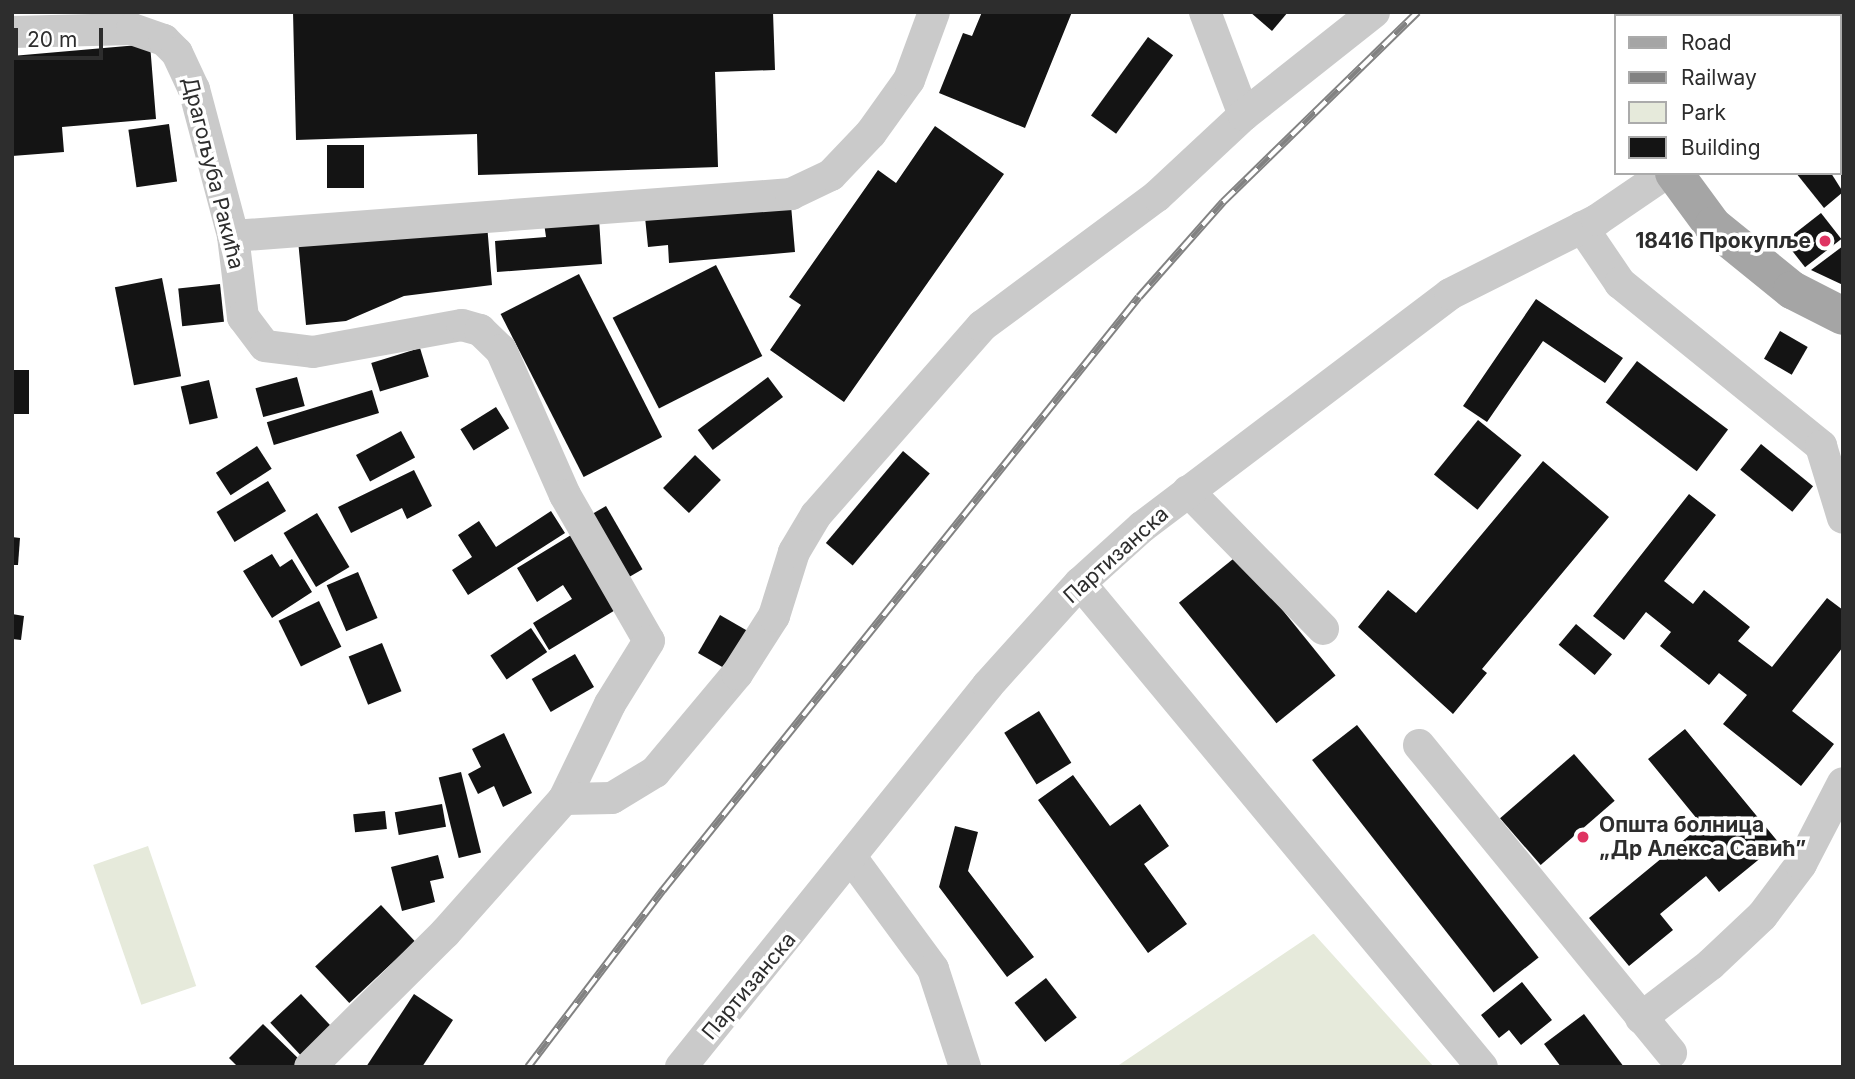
<!DOCTYPE html>
<meta charset="utf-8">
<style>
body{margin:0}
#map{position:relative;width:1855px;height:1079px;overflow:hidden;background:#fff;font-family:Inter,sans-serif}
div>[style]{position:absolute}
.green>*{inset:0;background:#e6eadb;transform-origin:0 0}
.building>*{inset:0;background:#141414;transform-origin:0 0}
.minor>*{height:32px;margin:-16px;padding:0 16px;transform-origin:16px;border-radius:16px;background:#cacaca}
.major>*{height:38px;margin:-19px;padding:0 19px;transform-origin:19px;border-radius:19px;background:#a5a5a5}
.rail>*{height:8px;margin-top:-4px;transform-origin:0;background:repeating-linear-gradient(90deg,#fff 0 16px,#828282 0 32px);box-sizing:border-box;border-block:2px solid #828282}
.dots>*{width:19px;height:19px;translate:-50% -50%;box-sizing:border-box;border:4px solid #fff;border-radius:50%}
span{translate:-50% -50%;white-space:nowrap;text-align:center;line-height:1.15;-webkit-text-stroke:7px #fff;paint-order:stroke}
.street-label{font-size:21px;color:#2d2d2d}
.poi-label{font-size:21px;color:#2d2d2d;font-weight:700}
.right{translate:-100% -50%;text-align:right}
.left{translate:0 -50%;text-align:left}
.frame{position:absolute;inset:0;border:14px solid #2d2d2d;pointer-events:none}
.legend{position:absolute;left:1614px;top:14px;width:228px;height:161px;box-sizing:border-box;background:#fff;border:2px solid #ababab;margin:0;padding:9px 12px;list-style:none;font-size:21px;color:#2d2d2d}
.legend li{display:flex;align-items:center;gap:14px;height:35px}
.legend b{width:35px;border:2px solid #ababab}
.scale{position:absolute;left:14px;top:28px;width:89px;height:32px;box-sizing:border-box;border:4px solid #2d2d2d;border-top:0;padding-left:9px;font-size:21px;line-height:24px;white-space:nowrap;color:#2d2d2d;-webkit-text-stroke:5px #fff;paint-order:stroke}
</style>
<div id="map">
<div class="green">
<div style="left:148px;top:846px;width:148px;height:58px;rotate:71deg"></div>
<div style="clip-path:polygon(1314px 934px,1434px 1067px,1116px 1067px,1313px 934px)"></div>
</div>
<div class="building">
<div style="clip-path:polygon(293px 12px,773px 12px,775px 70px,715px 72px,718px 167px,478px 175px,477px 134px,296px 140px)"></div>
<div style="clip-path:polygon(982px 12px,1072px 12px,1025px 128px,939px 93px,963px 33px,972px 36px)"></div>
<div style="clip-path:polygon(1250px 12px,1288px 12px,1272px 31px)"></div>
<div style="left:1148px;top:37px;width:31px;height:97px;rotate:36deg"></div>
<div style="clip-path:polygon(150px 44px,156px 119px,62px 127px,64px 152px,12px 156px,12px 56px)"></div>
<div style="left:169px;top:124px;width:58px;height:41px;rotate:82deg"></div>
<div style="clip-path:polygon(935px 126px,1004px 174px,844px 402px,770px 350px,801px 305px,789px 297px,878px 170px,896px 183px)"></div>
<div style="left:327px;top:145px;width:37px;height:43px"></div>
<div style="clip-path:polygon(1796px 173px,1831px 173px,1843px 192px,1824px 208px)"></div>
<div style="clip-path:polygon(791px 205px,795px 252px,669px 263px,668px 245px,648px 247px,645px 217px)"></div>
<div style="left:1821px;top:213px;width:33px;height:46px;rotate:52deg"></div>
<div style="clip-path:polygon(599px 219px,602px 264px,497px 272px,495px 241px,546px 237px,544px 223px)"></div>
<div style="clip-path:polygon(487px 224px,492px 285px,404px 296px,346px 321px,306px 325px,298px 240px)"></div>
<div style="clip-path:polygon(1843px 246px,1843px 285px,1811px 270px)"></div>
<div style="left:716px;top:265px;width:102px;height:116px;rotate:63deg"></div>
<div style="left:579px;top:274px;width:183px;height:88px;rotate:63deg"></div>
<div style="left:162px;top:278px;width:100px;height:48px;rotate:79deg"></div>
<div style="left:220px;top:284px;width:38px;height:42px;rotate:84deg"></div>
<div style="clip-path:polygon(1536px 299px,1623px 358px,1605px 383px,1543px 341px,1487px 422px,1463px 406px)"></div>
<div style="left:1780px;top:331px;width:32px;height:32px;rotate:30deg"></div>
<div style="left:420px;top:348px;width:30px;height:51px;rotate:73deg"></div>
<div style="left:1637px;top:361px;width:114px;height:52px;rotate:37deg"></div>
<div style="left:12px;top:370px;width:17px;height:44px"></div>
<div style="left:297px;top:377px;width:30px;height:43px;rotate:75deg"></div>
<div style="left:768px;top:377px;width:25px;height:88px;rotate:53deg"></div>
<div style="left:209px;top:380px;width:39px;height:29px;rotate:77deg"></div>
<div style="left:372px;top:390px;width:24px;height:110px;rotate:73deg"></div>
<div style="left:496px;top:407px;width:25px;height:42px;rotate:58deg"></div>
<div style="left:1478px;top:420px;width:56px;height:70px;rotate:39deg"></div>
<div style="left:401px;top:431px;width:30px;height:51px;rotate:62deg"></div>
<div style="left:1761px;top:444px;width:67px;height:33px;rotate:39deg"></div>
<div style="left:257px;top:446px;width:27px;height:49px;rotate:57deg"></div>
<div style="left:903px;top:451px;width:35px;height:120px;rotate:40deg"></div>
<div style="left:695px;top:455px;width:36px;height:46px;rotate:44deg"></div>
<div style="clip-path:polygon(1543px 461px,1609px 517px,1482px 669px,1487px 673px,1453px 714px,1358px 627px,1388px 590px,1416px 613px)"></div>
<div style="clip-path:polygon(414px 470px,432px 506px,407px 519px,402px 508px,351px 533px,338px 507px)"></div>
<div style="left:268px;top:481px;width:35px;height:60px;rotate:59deg"></div>
<div style="clip-path:polygon(1689px 494px,1716px 515px,1664px 581px,1693px 604px,1704px 590px,1750px 627px,1738px 641px,1772px 667px,1827px 598px,1843px 610px,1843px 647px,1792px 711px,1834px 744px,1801px 786px,1723px 724px,1747px 695px,1719px 673px,1709px 685px,1660px 646px,1671px 632px,1646px 612px,1624px 640px,1593px 616px)"></div>
<div style="left:606px;top:506px;width:73px;height:26px;rotate:60deg"></div>
<div style="clip-path:polygon(551px 511px,565px 533px,468px 595px,452px 570px,472px 557px,458px 535px,479px 521px,496px 547px)"></div>
<div style="left:317px;top:513px;width:63px;height:39px;rotate:59deg"></div>
<div style="clip-path:polygon(571px 535px,617px 609px,549px 650px,533px 623px,572px 599px,563px 585px,537px 602px,517px 568px)"></div>
<div style="clip-path:polygon(12px 537px,20px 538px,18px 565px,12px 565px)"></div>
<div style="clip-path:polygon(272px 554px,280px 567px,292px 559px,312px 592px,272px 618px,243px 571px)"></div>
<div style="left:1238px;top:555px;width:155px;height:76px;rotate:51deg"></div>
<div style="left:358px;top:572px;width:50px;height:34px;rotate:67deg"></div>
<div style="left:319px;top:601px;width:51px;height:45px;rotate:64deg"></div>
<div style="clip-path:polygon(12px 614px,24px 616px,21px 640px,12px 639px)"></div>
<div style="left:720px;top:615px;width:38px;height:44px;rotate:30deg"></div>
<div style="left:1576px;top:624px;width:47px;height:27px;rotate:40deg"></div>
<div style="left:531px;top:628px;width:29px;height:49px;rotate:56deg"></div>
<div style="left:382px;top:643px;width:52px;height:36px;rotate:68deg"></div>
<div style="left:575px;top:654px;width:38px;height:50px;rotate:60deg"></div>
<div style="left:1039px;top:711px;width:61px;height:41px;rotate:58deg"></div>
<div style="left:1357px;top:725px;width:295px;height:57px;rotate:52deg"></div>
<div style="clip-path:polygon(1685px 729px,1779px 843px,1719px 892px,1706px 876px,1660px 914px,1673px 930px,1629px 966px,1589px 918px,1702px 825px,1648px 759px)"></div>
<div style="clip-path:polygon(504px 733px,532px 793px,503px 807px,494px 786px,478px 794px,468px 774px,481px 767px,472px 749px)"></div>
<div style="left:1574px;top:754px;width:62px;height:98px;rotate:49deg"></div>
<div style="left:461px;top:772px;width:83px;height:23px;rotate:76deg"></div>
<div style="clip-path:polygon(1073px 775px,1110px 826px,1140px 804px,1169px 846px,1144px 864px,1187px 924px,1148px 953px,1038px 800px)"></div>
<div style="left:442px;top:804px;width:23px;height:48px;rotate:80deg"></div>
<div style="left:385px;top:811px;width:18px;height:32px;rotate:84deg"></div>
<div style="clip-path:polygon(955px 826px,978px 832px,968px 871px,1034px 957px,1007px 977px,939px 887px)"></div>
<div style="clip-path:polygon(438px 855px,444px 878px,430px 881px,435px 902px,402px 911px,391px 867px)"></div>
<div style="left:381px;top:905px;width:50px;height:90px;rotate:47deg"></div>
<div style="left:1046px;top:978px;width:50px;height:40px;rotate:52deg"></div>
<div style="clip-path:polygon(1522px 982px,1552px 1020px,1521px 1045px,1509px 1030px,1499px 1038px,1481px 1015px)"></div>
<div style="left:301px;top:994px;width:53px;height:42px;rotate:47deg"></div>
<div style="clip-path:polygon(414px 994px,453px 1020px,422px 1067px,366px 1067px)"></div>
<div style="clip-path:polygon(1584px 1014px,1624px 1067px,1561px 1067px,1544px 1044px)"></div>
<div style="clip-path:polygon(263px 1024px,304px 1064px,302px 1067px,238px 1067px,229px 1058px)"></div>
</div>
<div class="minor">
<div style="left:1205px;top:12px;width:110px;rotate:69.3deg"></div>
<div style="left:12px;top:32px;width:120px;rotate:-1.4deg"></div>
<div style="left:132px;top:29px;width:34px;rotate:19deg"></div>
<div style="left:164px;top:40px;width:18px;rotate:45deg"></div>
<div style="left:177px;top:53px;width:40px;rotate:65deg"></div>
<div style="left:194px;top:89px;width:152px;rotate:75.1deg"></div>
<div style="left:233px;top:236px;width:82px;rotate:83deg"></div>
<div style="left:243px;top:317px;width:36px;rotate:53deg"></div>
<div style="left:265px;top:346px;width:48px;rotate:7.1deg"></div>
<div style="left:313px;top:352px;width:151px;rotate:-10.3deg"></div>
<div style="left:462px;top:325px;width:19px;rotate:16deg"></div>
<div style="left:480px;top:330px;width:29px;rotate:44deg"></div>
<div style="left:501px;top:350px;width:158px;rotate:66.2deg"></div>
<div style="left:565px;top:495px;width:168px;rotate:60.1deg"></div>
<div style="left:649px;top:641px;width:74px;rotate:121.8deg"></div>
<div style="left:610px;top:704px;width:106px;rotate:115.8deg"></div>
<div style="left:564px;top:799px;width:179px;rotate:131.6deg"></div>
<div style="left:445px;top:933px;width:190px;rotate:135.2deg"></div>
<div style="left:1582px;top:227px;width:68px;rotate:55.8deg"></div>
<div style="left:1620px;top:283px;width:259px;rotate:39deg"></div>
<div style="left:1821px;top:446px;width:75px;rotate:73deg"></div>
<div style="left:233px;top:236px;width:560px;rotate:-4.3deg"></div>
<div style="left:791px;top:194px;width:44px;rotate:-25.4deg"></div>
<div style="left:831px;top:175px;width:58px;rotate:-46.4deg"></div>
<div style="left:871px;top:133px;width:65px;rotate:-54.4deg"></div>
<div style="left:909px;top:80px;width:72px;rotate:-69.8deg"></div>
<div style="left:1188px;top:491px;width:193px;rotate:45.6deg"></div>
<div style="left:1080px;top:583px;width:629px;rotate:50.29deg"></div>
<div style="left:1419px;top:745px;width:398px;rotate:50.7deg"></div>
<div style="left:564px;top:799px;width:48px;rotate:-1.2deg"></div>
<div style="left:612px;top:798px;width:50px;rotate:-31.2deg"></div>
<div style="left:655px;top:772px;width:128px;rotate:-50.1deg"></div>
<div style="left:737px;top:674px;width:69px;rotate:-57.5deg"></div>
<div style="left:774px;top:616px;width:67px;rotate:-72.6deg"></div>
<div style="left:794px;top:552px;width:43px;rotate:-59.3deg"></div>
<div style="left:816px;top:515px;width:252px;rotate:-48.7deg"></div>
<div style="left:982px;top:326px;width:218px;rotate:-36.6deg"></div>
<div style="left:1157px;top:196px;width:119px;rotate:-43deg"></div>
<div style="left:1244px;top:115px;width:166px;rotate:-38.4deg"></div>
<div style="left:853px;top:860px;width:135px;rotate:53.7deg"></div>
<div style="left:933px;top:969px;width:103px;rotate:71.9deg"></div>
<div style="left:1641px;top:1018px;width:88px;rotate:-37.6deg"></div>
<div style="left:1711px;top:964px;width:70px;rotate:-43.3deg"></div>
<div style="left:1762px;top:916px;width:65px;rotate:-53.1deg"></div>
<div style="left:1801px;top:864px;width:91px;rotate:-62.6deg"></div>
<div style="left:681px;top:1067px;width:490px;rotate:-51.2deg"></div>
<div style="left:988px;top:685px;width:137px;rotate:-48deg"></div>
<div style="left:1080px;top:583px;width:84px;rotate:-42.1deg"></div>
<div style="left:1142px;top:527px;width:386px;rotate:-37.1deg"></div>
<div style="left:1450px;top:294px;width:165px;rotate:-26.7deg"></div>
<div style="left:1597px;top:220px;width:83px;rotate:-34.3deg"></div>
</div>
<div class="major">
<div style="left:1839px;top:47px;width:5px;rotate:-37deg"></div>
<div style="left:1674px;top:173px;width:66px;rotate:53.7deg"></div>
<div style="left:1713px;top:226px;width:102px;rotate:39deg"></div>
<div style="left:1792px;top:290px;width:57px;rotate:27deg"></div>
</div>
<div class="rail">
<div style="left:528px;top:1067px;width:223px;rotate:-52.7deg"></div>
<div style="left:663px;top:890px;width:760px;rotate:-51.25deg"></div>
<div style="left:1139px;top:297px;width:127px;rotate:-48.5deg"></div>
<div style="left:1223px;top:202px;width:272px;rotate:-44.3deg"></div>
</div>
<div class="dots">
<div style="left:1825px;top:241px;background:#df3462"></div>
<div style="left:1583px;top:837px;background:#df3462"></div>
</div>
<div class="street-label">
<span style="left:213px;top:173px;rotate:76deg">Драгољуба Ракића</span>
<span style="left:1116px;top:555px;rotate:-42deg">Партизанска</span>
<span style="left:749px;top:986px;rotate:-50deg">Партизанска</span>
</div>
<div class="poi-label">
<span class="right" style="left:1811px;top:241px">18416 Прокупље</span>
<span class="left" style="left:1599px;top:837px">Општа болница<br>„Др Алекса Савић”</span>
</div>
<div class="frame"></div>
<ul class="legend">
<li><b style="height:9px;background:#a5a5a5"></b>Road</li>
<li><b style="height:9px;background:#828282"></b>Railway</li>
<li><b style="height:19px;background:#e6eadb"></b>Park</li>
<li><b style="height:19px;background:#141414"></b>Building</li>
</ul>
<div class="scale">20 m</div>
</div>
